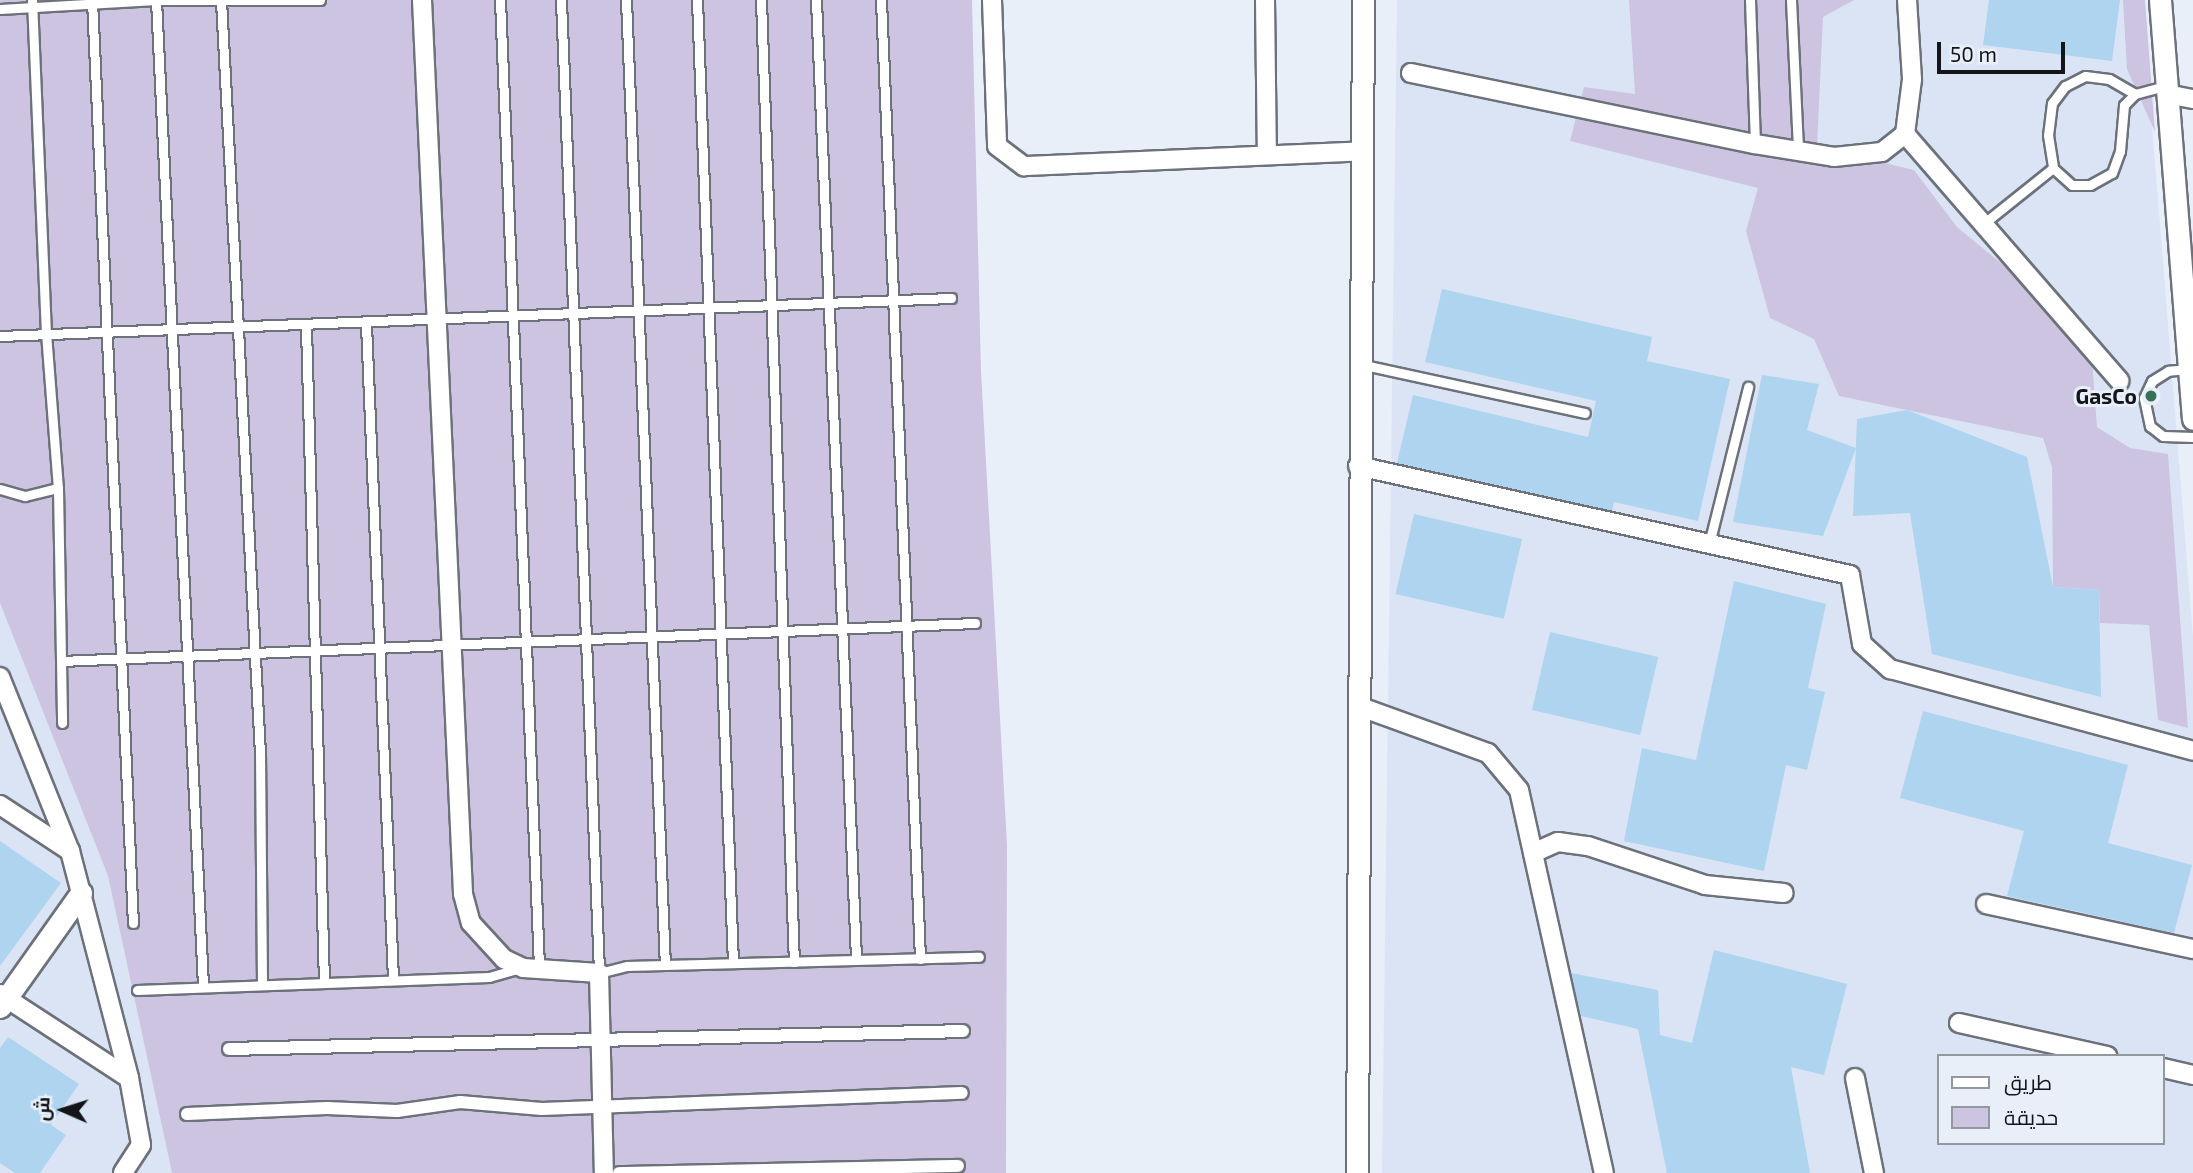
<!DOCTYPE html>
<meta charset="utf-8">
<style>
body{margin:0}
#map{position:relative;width:2193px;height:1173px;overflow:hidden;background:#e8eff9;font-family:"Exo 2",Cairo,sans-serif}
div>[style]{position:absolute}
.built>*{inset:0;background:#dae4f5}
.green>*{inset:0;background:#cdc4e2}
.building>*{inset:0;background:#aed4ef;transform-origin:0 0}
.roads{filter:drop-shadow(2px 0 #6c717a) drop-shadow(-2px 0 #6c717a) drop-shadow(0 2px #6c717a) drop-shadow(0 -2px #6c717a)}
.service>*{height:9px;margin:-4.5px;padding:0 4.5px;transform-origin:4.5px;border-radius:4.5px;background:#fff}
.pedestrian>*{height:12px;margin:-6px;padding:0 6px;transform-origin:6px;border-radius:6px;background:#fff}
.minor>*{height:18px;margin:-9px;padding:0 9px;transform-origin:9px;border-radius:9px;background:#fff}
.tertiary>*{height:21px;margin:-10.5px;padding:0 10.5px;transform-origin:10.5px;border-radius:10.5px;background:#fff}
.dots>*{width:19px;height:19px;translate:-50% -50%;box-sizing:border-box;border:4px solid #e8eff9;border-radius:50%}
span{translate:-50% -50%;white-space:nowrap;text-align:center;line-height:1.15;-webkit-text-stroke:6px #e8eff9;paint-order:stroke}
.poi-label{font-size:21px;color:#131518;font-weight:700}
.right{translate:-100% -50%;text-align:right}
.legend{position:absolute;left:1937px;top:1054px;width:228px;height:91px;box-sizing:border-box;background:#e8eff9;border:2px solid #93989f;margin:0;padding:9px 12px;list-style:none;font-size:21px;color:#131518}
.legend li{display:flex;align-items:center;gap:14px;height:35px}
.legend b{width:35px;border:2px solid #93989f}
.north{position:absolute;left:28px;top:1075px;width:70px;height:70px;-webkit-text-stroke:5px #e8eff9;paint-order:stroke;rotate:273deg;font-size:19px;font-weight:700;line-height:28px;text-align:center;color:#131518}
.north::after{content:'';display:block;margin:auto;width:24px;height:32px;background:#131518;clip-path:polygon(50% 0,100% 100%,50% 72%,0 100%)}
.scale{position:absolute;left:1937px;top:42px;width:128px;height:32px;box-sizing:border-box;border:4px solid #131518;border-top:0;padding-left:9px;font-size:21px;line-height:24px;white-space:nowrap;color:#131518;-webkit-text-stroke:5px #e8eff9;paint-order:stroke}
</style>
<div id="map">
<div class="built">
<div style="clip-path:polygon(evenodd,1397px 0,2142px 0,2193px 637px,2193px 1173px,1382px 1173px,1397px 0,1939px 1056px,2163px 1056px,2163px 1143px,1939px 1143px,1939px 1056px)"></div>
<div style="clip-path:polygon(0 603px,108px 876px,172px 1173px,0 1173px)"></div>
</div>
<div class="green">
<div style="clip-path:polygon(0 0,972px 0,981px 371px,1007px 845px,1006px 1173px,172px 1173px,108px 876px,0 603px)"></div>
<div style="clip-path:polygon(1629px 0,1854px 0,1823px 17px,1817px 147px,1914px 170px,1957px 227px,2024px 282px,2092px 360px,2097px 427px,2130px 448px,2168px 454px,2188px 728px,2158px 720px,2149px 625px,2100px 623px,2099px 590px,2053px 587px,2052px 467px,2043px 438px,1839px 396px,1814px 339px,1770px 318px,1746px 231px,1758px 188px,1570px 141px,1584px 87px,1635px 94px)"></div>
<div style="clip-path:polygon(2123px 0,2145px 0,2155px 132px,2127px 69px)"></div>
</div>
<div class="building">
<div style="clip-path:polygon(1989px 0,2120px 0,2112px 61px,1983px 45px)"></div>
<div style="clip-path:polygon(1442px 289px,1652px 337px,1647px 361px,1730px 379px,1698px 521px,1614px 502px,1612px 511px,1397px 463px,1413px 395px,1588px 437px,1596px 401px,1425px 362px)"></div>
<div style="clip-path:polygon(1762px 375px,1819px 384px,1807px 430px,1856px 448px,1823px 536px,1733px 522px)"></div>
<div style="clip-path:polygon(1907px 410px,2027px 457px,2053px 587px,2099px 590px,2101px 697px,1932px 654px,1910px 513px,1853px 516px,1857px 419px)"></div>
<div style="left:1414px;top:514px;width:111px;height:82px;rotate:13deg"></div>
<div style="clip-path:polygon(1734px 581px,1826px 604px,1808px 688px,1825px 692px,1807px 770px,1786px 765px,1764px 871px,1624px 841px,1642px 748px,1696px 760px)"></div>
<div style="left:1550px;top:632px;width:111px;height:80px;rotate:13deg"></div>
<div style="clip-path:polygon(1923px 711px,2128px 765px,2108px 843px,2192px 865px,2174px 933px,2007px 896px,2024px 831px,1900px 798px)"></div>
<div style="clip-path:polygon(0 841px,61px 883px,0 966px)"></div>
<div style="clip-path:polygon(1714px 950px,1847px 984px,1824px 1075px,1791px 1067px,1810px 1173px,1667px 1173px,1638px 1029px,1581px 1016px,1571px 973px,1658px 990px,1660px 1035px,1692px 1043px)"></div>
<div style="clip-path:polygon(8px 1037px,79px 1084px,51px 1125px,66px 1135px,40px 1173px,15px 1173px,0 1163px,0 1048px)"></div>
</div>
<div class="roads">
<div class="service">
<div style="left:32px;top:0;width:333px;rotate:87.6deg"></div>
<div style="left:46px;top:333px;width:155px;rotate:85.6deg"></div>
<div style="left:58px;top:488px;width:235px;rotate:89deg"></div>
<div style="left:92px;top:0;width:924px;rotate:87.46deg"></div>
<div style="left:156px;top:0;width:988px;rotate:87.27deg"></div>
<div style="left:221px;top:0;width:754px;rotate:87.04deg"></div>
<div style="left:260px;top:753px;width:232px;rotate:89.5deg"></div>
<div style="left:500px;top:0;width:969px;rotate:87.69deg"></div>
<div style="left:561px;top:0;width:974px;rotate:87.76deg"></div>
<div style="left:599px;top:973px;width:29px;rotate:-14deg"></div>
<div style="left:627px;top:966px;width:352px;rotate:-1.5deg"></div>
<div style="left:626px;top:0;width:966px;rotate:87.69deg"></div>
<div style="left:697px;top:0;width:964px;rotate:87.86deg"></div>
<div style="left:761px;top:0;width:963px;rotate:88.04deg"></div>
<div style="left:816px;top:0;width:960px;rotate:87.61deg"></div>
<div style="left:881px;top:0;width:960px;rotate:87.67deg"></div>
<div style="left:1750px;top:0;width:144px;rotate:88deg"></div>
<div style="left:1791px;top:0;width:150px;rotate:87.3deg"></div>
<div style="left:0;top:9px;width:156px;rotate:-3.3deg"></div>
<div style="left:156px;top:0;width:164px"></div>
<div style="left:2135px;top:94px;width:30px;rotate:-150deg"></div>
<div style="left:2109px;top:79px;width:24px;rotate:-173deg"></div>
<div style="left:2085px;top:76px;width:22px;rotate:153deg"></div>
<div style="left:2065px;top:86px;width:21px;rotate:127deg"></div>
<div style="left:2052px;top:103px;width:32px;rotate:97deg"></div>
<div style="left:2048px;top:135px;width:33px;rotate:81deg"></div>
<div style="left:2053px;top:168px;width:25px;rotate:42deg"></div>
<div style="left:2072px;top:185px;width:18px"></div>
<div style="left:2090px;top:185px;width:25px;rotate:-29deg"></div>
<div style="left:2112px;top:173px;width:23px;rotate:-70deg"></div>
<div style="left:2120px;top:151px;width:46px;rotate:-85deg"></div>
<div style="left:2124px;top:105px;width:16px;rotate:-45deg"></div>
<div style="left:2135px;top:94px;width:31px;rotate:-15deg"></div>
<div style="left:1983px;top:224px;width:90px;rotate:-38.7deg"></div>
<div style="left:366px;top:324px;width:657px;rotate:87.64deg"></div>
<div style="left:306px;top:327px;width:656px;rotate:88.43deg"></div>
<div style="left:0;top:336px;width:952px;rotate:-2.29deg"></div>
<div style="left:1360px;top:364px;width:230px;rotate:12.3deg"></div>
<div style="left:2189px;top:369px;width:21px;rotate:175deg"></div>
<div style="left:2168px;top:371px;width:19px;rotate:148deg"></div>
<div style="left:2152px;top:381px;width:19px;rotate:115deg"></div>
<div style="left:2144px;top:398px;width:29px;rotate:78deg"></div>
<div style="left:2150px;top:426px;width:16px;rotate:38deg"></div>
<div style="left:2163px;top:436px;width:30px;rotate:2deg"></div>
<div style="left:0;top:489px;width:26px;rotate:16deg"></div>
<div style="left:25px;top:496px;width:34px;rotate:-14deg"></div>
<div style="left:1709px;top:544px;width:162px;rotate:-76deg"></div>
<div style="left:61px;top:661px;width:915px;rotate:-2.38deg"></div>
<div style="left:137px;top:990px;width:352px;rotate:-2.1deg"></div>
<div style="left:489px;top:977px;width:33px;rotate:-16deg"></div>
</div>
<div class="pedestrian">
<div style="left:229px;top:1049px;width:734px;rotate:-1.4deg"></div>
<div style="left:187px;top:1114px;width:140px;rotate:-2.5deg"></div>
<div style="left:327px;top:1108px;width:70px;rotate:2.5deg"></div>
<div style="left:397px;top:1111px;width:64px;rotate:-8.1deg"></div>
<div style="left:460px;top:1102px;width:82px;rotate:4.9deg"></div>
<div style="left:542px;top:1109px;width:420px;rotate:-2.2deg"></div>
<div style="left:619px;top:1173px;width:339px;rotate:-1.2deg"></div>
</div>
<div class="minor">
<div style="left:422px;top:0;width:895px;rotate:87.37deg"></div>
<div style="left:463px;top:894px;width:30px;rotate:75deg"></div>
<div style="left:471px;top:923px;width:49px;rotate:47.5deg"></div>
<div style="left:504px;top:959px;width:21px;rotate:25deg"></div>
<div style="left:523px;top:968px;width:76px;rotate:3.8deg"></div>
<div style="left:599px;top:973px;width:200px;rotate:88.6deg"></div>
<div style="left:992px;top:0;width:146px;rotate:88deg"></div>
<div style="left:997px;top:146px;width:34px;rotate:37deg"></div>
<div style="left:1024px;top:166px;width:337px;rotate:-2.5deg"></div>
<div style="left:1265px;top:0;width:155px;rotate:89.3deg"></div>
<div style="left:1411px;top:73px;width:351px;rotate:11.7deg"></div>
<div style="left:1755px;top:144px;width:80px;rotate:9.3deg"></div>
<div style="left:1834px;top:157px;width:48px;rotate:-5.9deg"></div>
<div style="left:1882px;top:152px;width:29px;rotate:-38deg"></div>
<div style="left:1905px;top:134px;width:55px;rotate:-82.7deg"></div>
<div style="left:1912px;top:79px;width:79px;rotate:-93.6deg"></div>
<div style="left:2167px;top:94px;width:26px;rotate:11deg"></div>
<div style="left:1905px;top:134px;width:327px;rotate:49deg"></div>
<div style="left:1358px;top:466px;width:504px;rotate:12.49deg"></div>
<div style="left:1850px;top:575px;width:70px;rotate:80.1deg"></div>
<div style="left:1862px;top:644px;width:38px;rotate:42deg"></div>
<div style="left:1890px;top:669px;width:314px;rotate:15.1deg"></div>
<div style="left:0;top:677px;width:188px;rotate:68.1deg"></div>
<div style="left:70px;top:851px;width:235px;rotate:75.4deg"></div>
<div style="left:129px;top:1078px;width:68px;rotate:79.8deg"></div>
<div style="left:141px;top:1145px;width:33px;rotate:123deg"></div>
<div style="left:1358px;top:706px;width:138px;rotate:19.9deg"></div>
<div style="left:1488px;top:753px;width:48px;rotate:50deg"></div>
<div style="left:1519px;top:790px;width:392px;rotate:77.5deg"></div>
<div style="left:0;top:805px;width:84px;rotate:33.3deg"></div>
<div style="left:1533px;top:853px;width:27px;rotate:-24deg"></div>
<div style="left:1558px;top:842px;width:30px;rotate:8deg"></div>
<div style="left:1588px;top:846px;width:123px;rotate:18.4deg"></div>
<div style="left:1705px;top:885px;width:79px;rotate:5.8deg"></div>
<div style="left:1986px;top:904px;width:212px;rotate:12.3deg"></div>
<div style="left:0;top:994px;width:154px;rotate:33.1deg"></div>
<div style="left:1959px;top:1023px;width:152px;rotate:12.6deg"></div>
<div style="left:2163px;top:1068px;width:31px;rotate:13deg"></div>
<div style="left:1855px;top:1078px;width:97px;rotate:78.7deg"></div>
</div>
<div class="tertiary">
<div style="left:2160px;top:0;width:420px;rotate:85.5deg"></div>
<div style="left:0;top:1007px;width:140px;rotate:-54.6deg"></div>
<div style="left:1357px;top:1173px;width:1173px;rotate:-89.71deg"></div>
</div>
</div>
<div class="dots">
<div style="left:2151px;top:396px;background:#387159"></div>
</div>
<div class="poi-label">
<span class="right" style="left:2137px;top:396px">GasCo</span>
</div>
<ul class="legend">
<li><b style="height:9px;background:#fff"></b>طريق</li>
<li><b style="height:19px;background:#cdc4e2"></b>حديقة</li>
</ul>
<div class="north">ش</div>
<div class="scale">50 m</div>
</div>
